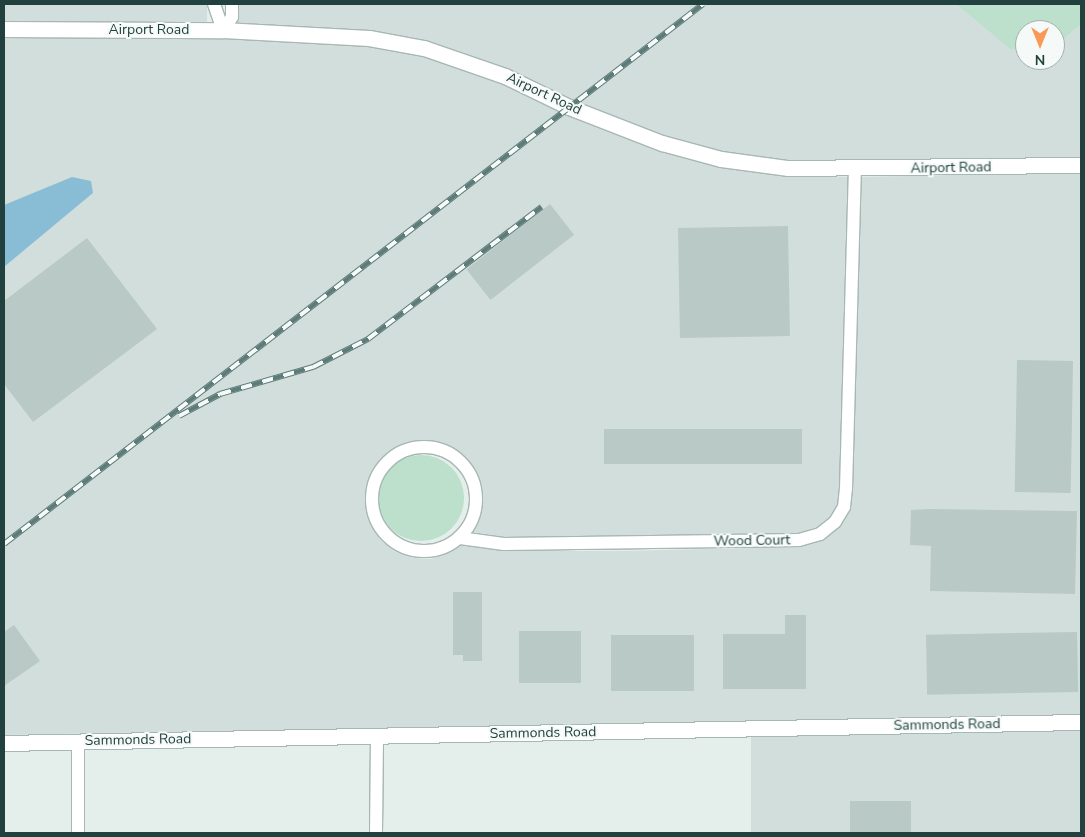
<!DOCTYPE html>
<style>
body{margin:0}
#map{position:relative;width:1085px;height:837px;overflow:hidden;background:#e4eeeb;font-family:"Nunito Sans",sans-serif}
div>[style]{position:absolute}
.built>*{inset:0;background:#d2dedb;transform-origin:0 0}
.green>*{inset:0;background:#bce0cc}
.round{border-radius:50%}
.water>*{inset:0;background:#89bdd6}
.building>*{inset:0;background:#b9c9c5;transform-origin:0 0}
.roads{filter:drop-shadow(1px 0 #a6b7b4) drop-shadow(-1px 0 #a6b7b4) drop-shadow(0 1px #a6b7b4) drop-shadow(0 -1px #a6b7b4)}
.minor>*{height:12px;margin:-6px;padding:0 6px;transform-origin:6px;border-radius:6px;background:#fff}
.minor>.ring{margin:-6px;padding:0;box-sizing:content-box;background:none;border:12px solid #fff;border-radius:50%}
.tertiary>*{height:15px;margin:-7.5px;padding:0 7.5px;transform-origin:7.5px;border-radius:7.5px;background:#fff}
.rail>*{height:5.5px;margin-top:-2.75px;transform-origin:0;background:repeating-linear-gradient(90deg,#f5faf8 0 11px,#5d7c79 0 22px);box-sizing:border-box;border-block:1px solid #5d7c79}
span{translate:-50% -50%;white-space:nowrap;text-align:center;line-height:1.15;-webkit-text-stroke:4px #f5faf8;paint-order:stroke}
.street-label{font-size:14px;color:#22413e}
.frame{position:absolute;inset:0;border:5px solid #22413e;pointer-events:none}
.north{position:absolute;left:1015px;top:20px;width:50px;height:50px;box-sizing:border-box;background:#f5faf8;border:1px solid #a1b0ae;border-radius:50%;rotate:180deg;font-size:14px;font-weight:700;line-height:20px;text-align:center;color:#22413e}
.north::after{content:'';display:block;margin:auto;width:18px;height:22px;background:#f99956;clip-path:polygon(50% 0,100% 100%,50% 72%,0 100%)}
</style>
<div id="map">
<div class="built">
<div style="left:4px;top:4px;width:203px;height:18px"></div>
<div style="clip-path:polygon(238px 4px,956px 4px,1011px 50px,1025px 47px,1025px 60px,1055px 60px,1055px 40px,1065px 38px,1081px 24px,1081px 158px,789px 161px,722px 152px,664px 137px,369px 31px,236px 23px)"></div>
<div style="clip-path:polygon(4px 36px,223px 37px,368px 45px,423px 55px,503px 82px,567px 114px,788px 175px,849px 177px,840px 488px,838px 504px,830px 517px,817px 527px,798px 533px,504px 537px,473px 532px,483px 506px,482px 486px,475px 470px,461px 453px,444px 443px,424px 440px,405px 443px,388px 452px,374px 467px,366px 486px,365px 506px,371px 525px,381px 541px,394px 551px,414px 558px,432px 559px,462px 545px,504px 551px,624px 551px,799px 547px,823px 539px,840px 526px,849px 511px,852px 490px,862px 177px,1081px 172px,1081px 716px,4px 735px,4px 267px,93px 193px,4px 205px)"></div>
<div style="left:1081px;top:730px;width:103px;height:330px;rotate:90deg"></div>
</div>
<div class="green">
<div style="clip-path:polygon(956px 4px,1081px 4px,1081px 24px,1065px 38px,1055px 40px,1055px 30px,1025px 30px,1025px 47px,1011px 50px)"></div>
<div class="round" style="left:378px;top:455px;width:86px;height:86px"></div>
</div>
<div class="water">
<div style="clip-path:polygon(72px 177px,91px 181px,93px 193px,4px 267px,4px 205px)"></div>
</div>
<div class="building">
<div style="left:550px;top:204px;width:39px;height:106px;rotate:52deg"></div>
<div style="left:788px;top:226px;width:110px;height:110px;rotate:89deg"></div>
<div style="clip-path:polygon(87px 238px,157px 329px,33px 422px,4px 384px,4px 301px)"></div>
<div style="left:1017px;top:360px;width:56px;height:132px;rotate:1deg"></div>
<div style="left:802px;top:429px;width:35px;height:198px;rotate:90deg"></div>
<div style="clip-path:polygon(930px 509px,1077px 511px,1075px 594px,930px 591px,931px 546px,910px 545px,911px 510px)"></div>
<div style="clip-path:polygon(453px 592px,482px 592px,482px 661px,463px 661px,463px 655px,453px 655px)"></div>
<div style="clip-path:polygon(785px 615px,806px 615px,806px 689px,723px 689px,723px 634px,785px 634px)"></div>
<div style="clip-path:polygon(14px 625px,40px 661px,4px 686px,4px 632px)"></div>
<div style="left:519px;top:631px;width:62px;height:52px"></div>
<div style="left:1077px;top:632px;width:60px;height:151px;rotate:89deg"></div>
<div style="left:611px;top:635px;width:83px;height:56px"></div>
<div style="left:850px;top:801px;width:61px;height:32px"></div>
</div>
<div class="roads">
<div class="minor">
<div style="left:214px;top:4px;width:28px;rotate:71deg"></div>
<div style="left:223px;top:30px;width:16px;rotate:-55deg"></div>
<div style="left:232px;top:17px;width:13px;rotate:-90deg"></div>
<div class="ring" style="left:372px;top:447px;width:92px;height:92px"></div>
<div style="left:460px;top:538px;width:44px;rotate:7.8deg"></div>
<div style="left:504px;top:544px;width:295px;rotate:-0.8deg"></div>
<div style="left:799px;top:540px;width:22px;rotate:-16deg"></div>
<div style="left:820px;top:534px;width:19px;rotate:-39deg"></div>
<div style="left:835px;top:522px;width:17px;rotate:-59deg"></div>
<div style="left:844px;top:507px;width:18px;rotate:-84deg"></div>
<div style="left:846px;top:489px;width:319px;rotate:-88.4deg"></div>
<div style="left:78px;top:741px;width:92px;rotate:90deg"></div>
<div style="left:376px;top:833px;width:97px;rotate:-89.4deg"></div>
</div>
<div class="tertiary">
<div style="left:4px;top:29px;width:219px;rotate:0.3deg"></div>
<div style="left:223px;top:30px;width:146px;rotate:3.1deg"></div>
<div style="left:369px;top:38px;width:56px;rotate:10.3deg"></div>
<div style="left:424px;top:48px;width:86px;rotate:19.1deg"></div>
<div style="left:505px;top:76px;width:71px;rotate:25.8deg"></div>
<div style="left:569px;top:107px;width:100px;rotate:21.2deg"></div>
<div style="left:662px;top:143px;width:61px;rotate:15.2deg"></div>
<div style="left:721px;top:159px;width:68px;rotate:7.7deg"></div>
<div style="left:788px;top:168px;width:293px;rotate:-0.6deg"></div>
<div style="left:4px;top:743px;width:1077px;rotate:-1.12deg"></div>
</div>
</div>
<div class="rail">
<div style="left:179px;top:416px;width:47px;rotate:-28.2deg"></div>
<div style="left:220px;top:394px;width:97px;rotate:-16.2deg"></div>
<div style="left:313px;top:367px;width:62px;rotate:-27deg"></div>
<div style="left:368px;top:339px;width:218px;rotate:-37.3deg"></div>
<div style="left:4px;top:544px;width:883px;rotate:-37.69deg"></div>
</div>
<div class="street-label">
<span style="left:149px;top:30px">Airport Road</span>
<span style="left:544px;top:94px;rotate:25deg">Airport Road</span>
<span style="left:951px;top:168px;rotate:-1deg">Airport Road</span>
<span style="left:752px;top:541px;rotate:-1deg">Wood Court</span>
<span style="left:947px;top:725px;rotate:-1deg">Sammonds Road</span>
<span style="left:543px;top:733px;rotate:-1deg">Sammonds Road</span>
<span style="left:138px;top:740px;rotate:-1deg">Sammonds Road</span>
</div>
<div class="frame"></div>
<div class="north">N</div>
</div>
